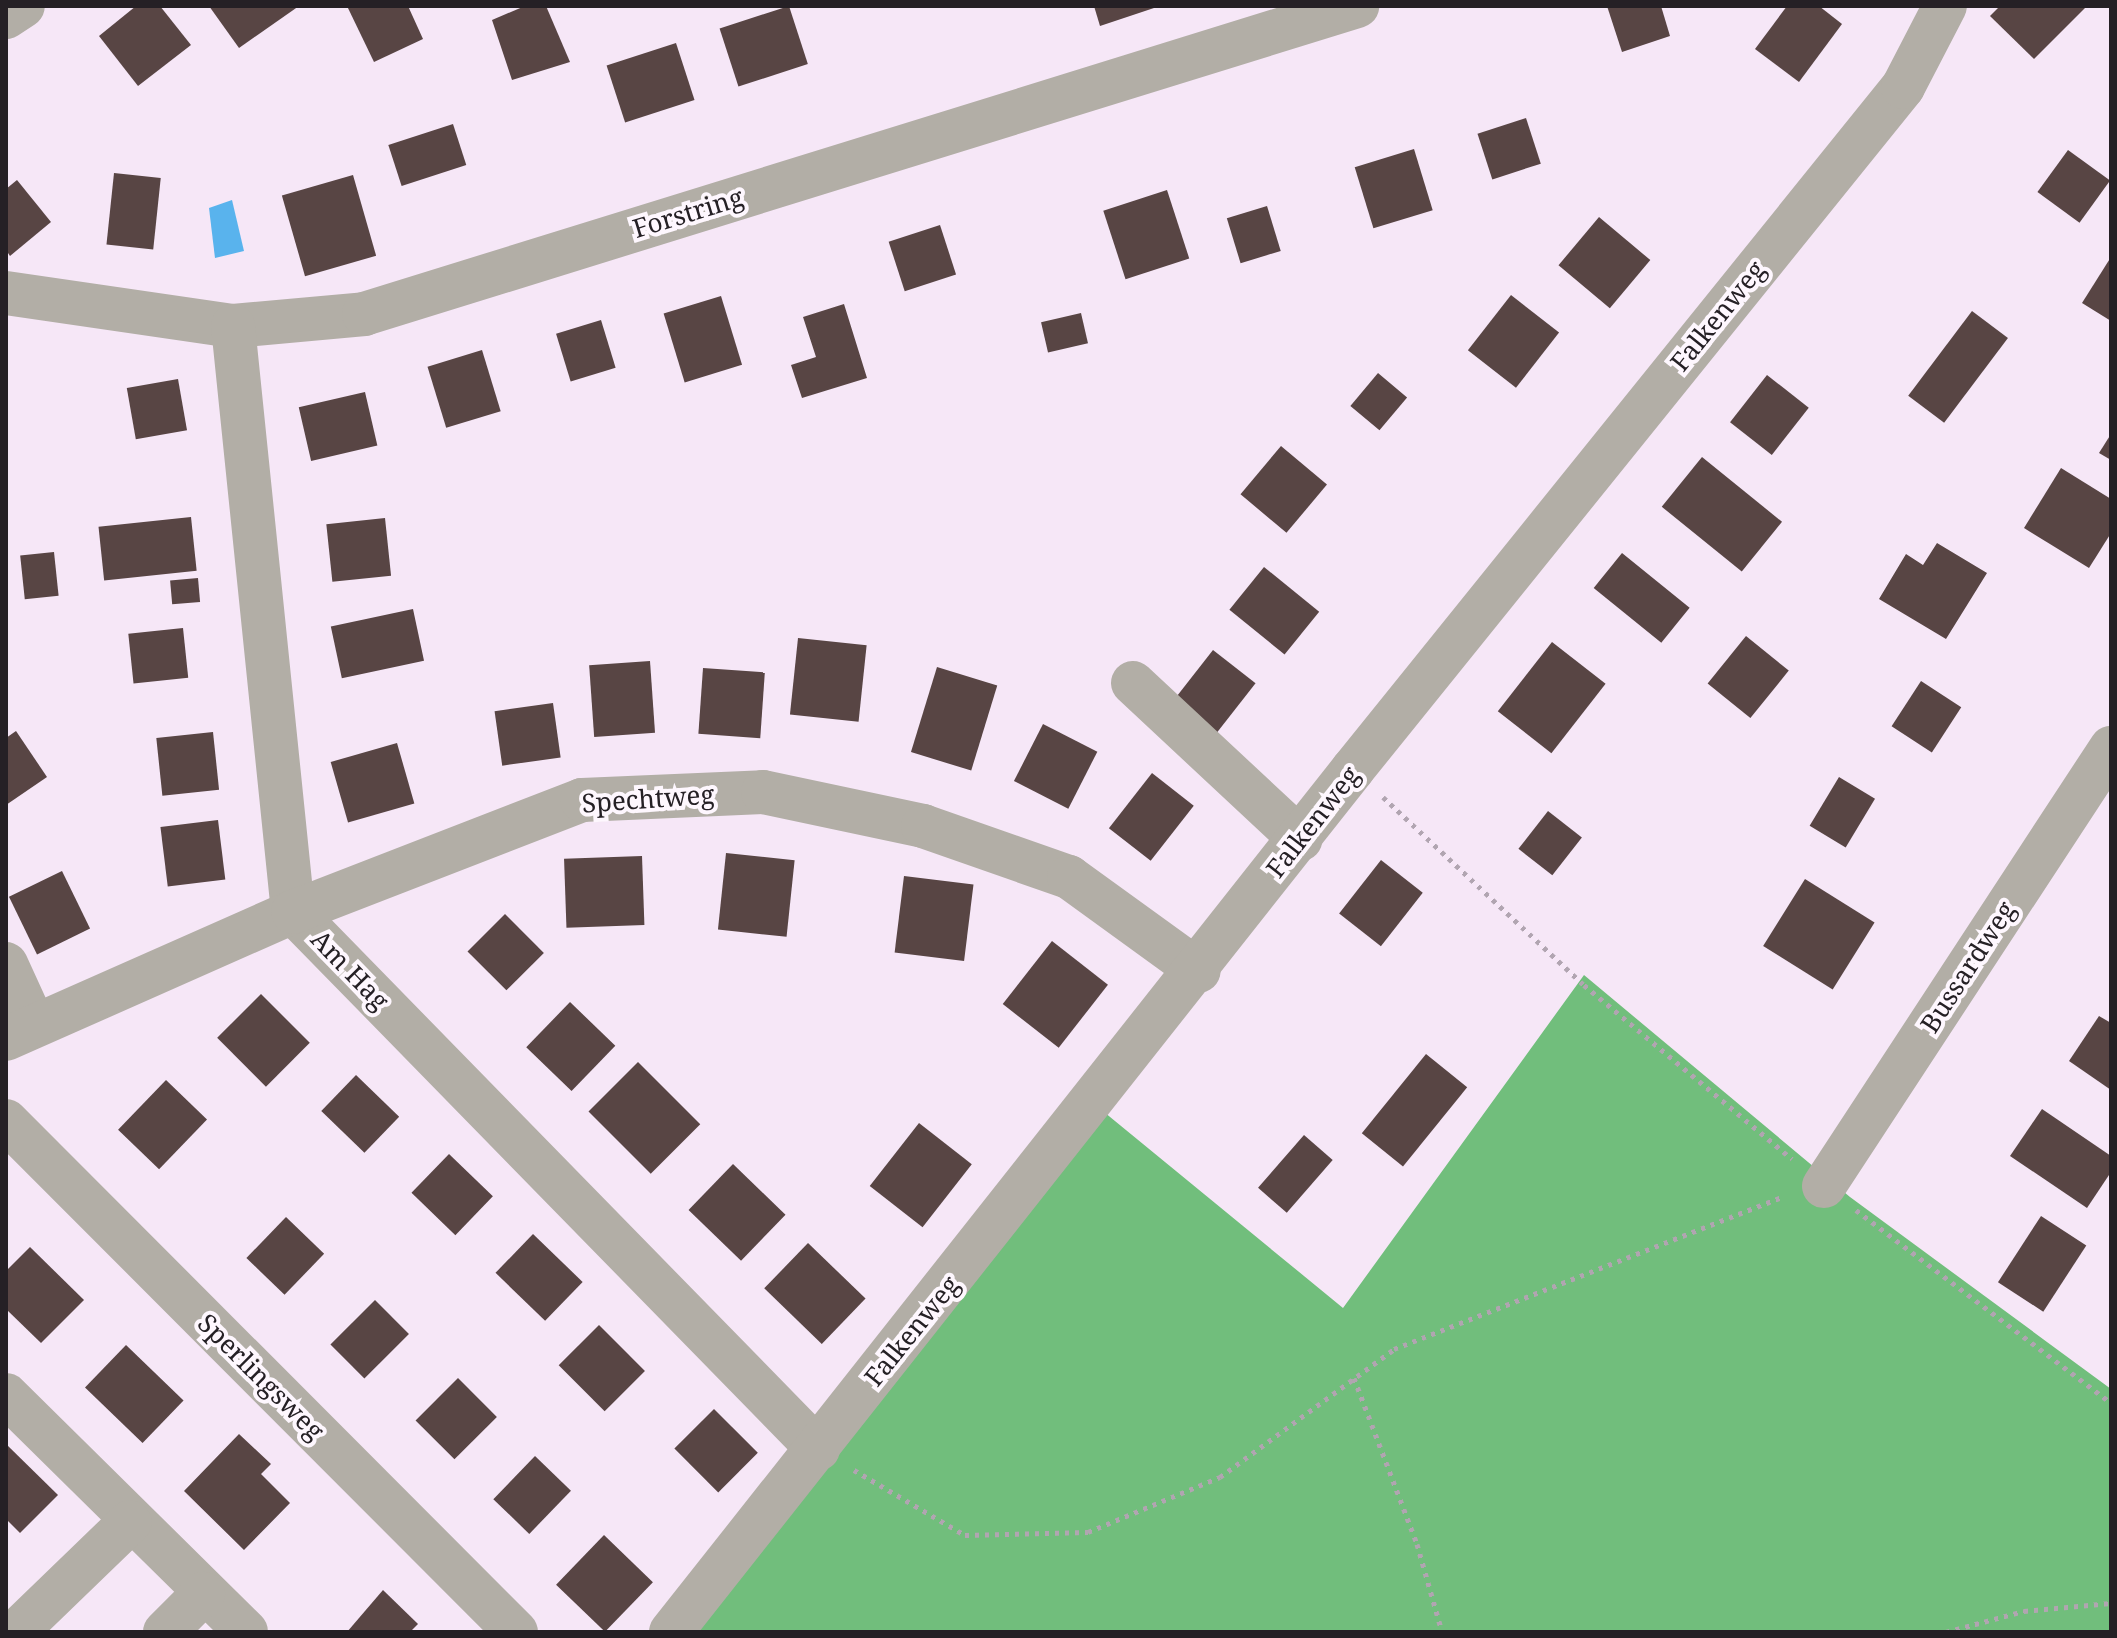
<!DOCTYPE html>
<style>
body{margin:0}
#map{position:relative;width:2117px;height:1638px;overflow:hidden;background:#f6e7f7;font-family:"Noto Serif",serif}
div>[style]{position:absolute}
.forest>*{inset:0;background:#71be7c}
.water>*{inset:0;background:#59b3ed}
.building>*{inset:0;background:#584544;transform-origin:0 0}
.path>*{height:5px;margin-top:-2.5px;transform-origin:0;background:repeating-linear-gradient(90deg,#b1a5b1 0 4px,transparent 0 10px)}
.minor>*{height:44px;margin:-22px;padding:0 22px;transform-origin:22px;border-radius:22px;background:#b2aea6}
span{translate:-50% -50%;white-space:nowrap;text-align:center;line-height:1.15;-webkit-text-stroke:8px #fef7fe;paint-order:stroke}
.street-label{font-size:26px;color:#252025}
.frame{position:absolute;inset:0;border:8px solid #252025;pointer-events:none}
</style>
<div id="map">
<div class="forest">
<div style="clip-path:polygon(1584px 975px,1850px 1197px,2111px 1389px,2111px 1632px,671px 1632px,1093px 1103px,1343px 1308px)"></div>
</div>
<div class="water">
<div style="clip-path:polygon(232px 200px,244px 251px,215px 258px,209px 208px)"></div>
</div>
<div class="building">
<div style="clip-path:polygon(136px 6px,160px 6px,191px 45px,138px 86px,99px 36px)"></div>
<div style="clip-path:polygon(209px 6px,299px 6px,239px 48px)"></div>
<div style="clip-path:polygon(347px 6px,408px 6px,423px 39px,374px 62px)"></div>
<div style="clip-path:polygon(525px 6px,546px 6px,570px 62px,512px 80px,492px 20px)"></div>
<div style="left:789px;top:6px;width:61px;height:73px;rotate:72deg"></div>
<div style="clip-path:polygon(1094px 6px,1154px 6px,1154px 8px,1100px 26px)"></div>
<div style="clip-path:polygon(1607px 6px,1661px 6px,1670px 36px,1622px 52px)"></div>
<div style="clip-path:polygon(1787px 6px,1819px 6px,1842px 24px,1799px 82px,1755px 49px)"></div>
<div style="clip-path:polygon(2000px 6px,2087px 6px,2034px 59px,1990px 16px)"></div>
<div style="left:676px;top:43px;width:60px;height:73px;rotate:72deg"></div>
<div style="left:1526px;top:118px;width:48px;height:51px;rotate:72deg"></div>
<div style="left:453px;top:124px;width:43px;height:68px;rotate:72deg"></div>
<div style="left:1414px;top:149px;width:64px;height:62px;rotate:73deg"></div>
<div style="left:2068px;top:150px;width:52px;height:52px;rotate:36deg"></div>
<div style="left:114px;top:173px;width:47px;height:72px;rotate:6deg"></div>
<div style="left:353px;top:175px;width:84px;height:74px;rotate:74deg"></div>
<div style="clip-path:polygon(17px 180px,51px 222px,10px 256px,6px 250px,6px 189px)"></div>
<div style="left:1167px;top:190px;width:72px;height:67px;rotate:72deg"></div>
<div style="left:1267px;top:206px;width:47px;height:42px;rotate:73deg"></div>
<div style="left:1599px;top:217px;width:67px;height:63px;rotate:40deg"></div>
<div style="left:940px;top:225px;width:52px;height:54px;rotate:72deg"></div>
<div style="clip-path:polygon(2111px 257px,2111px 321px,2082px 303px)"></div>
<div style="left:1511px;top:295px;width:61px;height:70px;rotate:38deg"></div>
<div style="left:721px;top:296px;width:72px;height:60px;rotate:73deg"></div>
<div style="clip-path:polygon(844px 304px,867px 378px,802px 398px,791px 365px,816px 357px,803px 317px)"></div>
<div style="left:1972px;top:311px;width:45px;height:106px;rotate:37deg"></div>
<div style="left:1081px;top:313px;width:31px;height:41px;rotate:77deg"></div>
<div style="left:601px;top:320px;width:50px;height:47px;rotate:73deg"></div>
<div style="left:482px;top:350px;width:64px;height:57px;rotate:73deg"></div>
<div style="left:1378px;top:373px;width:38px;height:43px;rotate:40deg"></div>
<div style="left:1767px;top:375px;width:53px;height:60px;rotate:38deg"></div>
<div style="left:178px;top:379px;width:52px;height:52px;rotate:80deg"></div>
<div style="left:365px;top:392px;width:55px;height:68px;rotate:77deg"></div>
<div style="clip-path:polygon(2111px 434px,2111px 460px,2099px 453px)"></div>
<div style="left:1281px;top:446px;width:60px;height:63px;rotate:40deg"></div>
<div style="left:1702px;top:457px;width:103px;height:64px;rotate:39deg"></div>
<div style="clip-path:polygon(2061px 468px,2111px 499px,2111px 533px,2089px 568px,2024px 528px)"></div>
<div style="left:191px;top:517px;width:54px;height:93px;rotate:84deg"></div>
<div style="left:385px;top:518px;width:58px;height:59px;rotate:84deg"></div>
<div style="clip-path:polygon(1937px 543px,1987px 573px,1946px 639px,1879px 599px,1906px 554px,1923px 565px)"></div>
<div style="left:54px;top:552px;width:44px;height:34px;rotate:84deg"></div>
<div style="left:1622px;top:553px;width:87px;height:45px;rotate:39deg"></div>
<div style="left:1264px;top:567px;width:71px;height:55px;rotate:39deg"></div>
<div style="left:198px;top:578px;width:24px;height:28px;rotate:85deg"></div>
<div style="left:413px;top:609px;width:53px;height:84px;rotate:78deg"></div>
<div style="left:183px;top:628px;width:50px;height:55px;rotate:84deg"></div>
<div style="left:1746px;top:636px;width:55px;height:61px;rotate:39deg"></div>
<div style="left:798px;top:638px;width:69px;height:77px;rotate:6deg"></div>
<div style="left:1552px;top:642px;width:68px;height:88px;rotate:38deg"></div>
<div style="left:1213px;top:650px;width:54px;height:68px;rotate:38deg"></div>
<div style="left:650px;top:661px;width:72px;height:61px;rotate:86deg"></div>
<div style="left:937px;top:667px;width:63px;height:89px;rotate:17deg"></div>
<div style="left:703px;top:668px;width:62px;height:66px;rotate:4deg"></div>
<div style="left:1921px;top:681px;width:48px;height:54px;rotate:33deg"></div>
<div style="left:553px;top:703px;width:55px;height:59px;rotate:82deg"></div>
<div style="left:1043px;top:724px;width:61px;height:64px;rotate:27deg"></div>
<div style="clip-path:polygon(16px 731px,47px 777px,6px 805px,6px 738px)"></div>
<div style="left:213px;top:732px;width:58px;height:57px;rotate:84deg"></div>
<div style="left:397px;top:743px;width:63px;height:69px;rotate:74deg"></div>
<div style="left:1152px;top:773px;width:53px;height:70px;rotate:38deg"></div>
<div style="left:1839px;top:777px;width:42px;height:57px;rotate:31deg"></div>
<div style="left:1548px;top:811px;width:43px;height:48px;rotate:38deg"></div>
<div style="left:218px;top:820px;width:60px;height:58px;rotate:83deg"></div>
<div style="left:726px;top:853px;width:69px;height:77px;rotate:6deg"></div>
<div style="left:642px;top:856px;width:69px;height:78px;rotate:88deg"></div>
<div style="left:1381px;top:860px;width:53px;height:68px;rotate:38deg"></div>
<div style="left:62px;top:871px;width:64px;height:59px;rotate:64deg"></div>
<div style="left:904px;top:876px;width:70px;height:77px;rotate:7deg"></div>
<div style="left:1805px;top:879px;width:82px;height:79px;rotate:32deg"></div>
<div style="left:505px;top:914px;width:55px;height:53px;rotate:45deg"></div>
<div style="left:1052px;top:941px;width:71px;height:80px;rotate:38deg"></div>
<div style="left:261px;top:994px;width:69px;height:62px;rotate:45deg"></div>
<div style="left:570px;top:1002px;width:63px;height:63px;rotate:44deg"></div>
<div style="clip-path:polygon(2099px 1016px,2111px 1023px,2111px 1090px,2069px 1061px)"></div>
<div style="left:1426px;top:1054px;width:53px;height:102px;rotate:39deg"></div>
<div style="left:638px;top:1062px;width:88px;height:70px;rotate:45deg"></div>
<div style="left:356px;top:1075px;width:60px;height:50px;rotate:44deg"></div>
<div style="left:166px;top:1080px;width:57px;height:69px;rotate:44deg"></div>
<div style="clip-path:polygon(2042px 1109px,2111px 1156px,2111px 1172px,2087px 1208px,2010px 1156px)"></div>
<div style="left:919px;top:1123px;width:67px;height:80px;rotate:38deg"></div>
<div style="left:1304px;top:1135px;width:38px;height:70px;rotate:41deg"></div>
<div style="left:449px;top:1154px;width:61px;height:54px;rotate:44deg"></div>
<div style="left:733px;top:1164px;width:73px;height:64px;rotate:44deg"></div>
<div style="left:2041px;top:1216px;width:54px;height:79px;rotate:33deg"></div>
<div style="left:286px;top:1217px;width:53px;height:57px;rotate:44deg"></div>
<div style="left:533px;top:1234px;width:69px;height:54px;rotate:44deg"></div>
<div style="left:808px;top:1243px;width:80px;height:63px;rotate:44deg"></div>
<div style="clip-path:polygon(30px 1247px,84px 1300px,41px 1343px,6px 1309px,6px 1271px)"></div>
<div style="left:375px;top:1300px;width:48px;height:63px;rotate:45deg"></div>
<div style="left:599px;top:1325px;width:65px;height:57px;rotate:45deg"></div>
<div style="left:126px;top:1345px;width:80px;height:59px;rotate:44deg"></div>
<div style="left:458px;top:1378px;width:55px;height:60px;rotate:45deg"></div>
<div style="left:714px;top:1409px;width:62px;height:56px;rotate:45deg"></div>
<div style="clip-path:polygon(239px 1434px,271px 1464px,261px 1474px,290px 1503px,244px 1550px,184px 1491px)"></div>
<div style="clip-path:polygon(6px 1444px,58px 1495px,20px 1533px,6px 1519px)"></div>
<div style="left:535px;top:1456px;width:50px;height:60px;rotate:44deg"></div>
<div style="left:604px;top:1535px;width:68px;height:69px;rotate:44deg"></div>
<div style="clip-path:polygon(383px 1590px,418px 1624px,410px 1632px,347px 1632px)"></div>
</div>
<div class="path">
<div style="left:1383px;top:797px;width:275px;rotate:43.1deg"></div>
<div style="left:1584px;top:985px;width:271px;rotate:39.9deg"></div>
<div style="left:1856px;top:1210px;width:320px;rotate:37.1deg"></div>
<div style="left:1354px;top:1378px;width:178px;rotate:69.2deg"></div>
<div style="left:1417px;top:1544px;width:91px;rotate:74.1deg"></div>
<div style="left:854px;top:1470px;width:129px;rotate:30.4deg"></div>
<div style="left:965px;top:1535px;width:123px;rotate:-1.4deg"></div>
<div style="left:1088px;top:1532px;width:143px;rotate:-22.6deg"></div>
<div style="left:1220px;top:1477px;width:216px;rotate:-36.3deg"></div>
<div style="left:1394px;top:1349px;width:419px;rotate:-21.4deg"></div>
<div style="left:1946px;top:1632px;width:81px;rotate:-15.1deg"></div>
<div style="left:2024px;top:1611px;width:87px;rotate:-5.3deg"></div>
</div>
<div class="minor">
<div style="left:6px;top:17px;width:20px;rotate:-33deg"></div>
<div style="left:6px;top:293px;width:229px;rotate:8.3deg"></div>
<div style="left:233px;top:326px;width:132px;rotate:-5.2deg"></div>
<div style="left:364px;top:314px;width:1040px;rotate:-17.23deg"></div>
<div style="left:233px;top:326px;width:589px;rotate:84.15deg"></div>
<div style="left:293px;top:912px;width:751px;rotate:45.65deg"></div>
<div style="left:1133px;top:683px;width:229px;rotate:43deg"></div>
<div style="left:6px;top:964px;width:65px;rotate:65.4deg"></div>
<div style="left:6px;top:1039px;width:314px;rotate:-23.9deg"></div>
<div style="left:293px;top:912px;width:310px;rotate:-21.2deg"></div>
<div style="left:582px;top:800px;width:181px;rotate:-2.5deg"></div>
<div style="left:763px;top:792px;width:164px;rotate:12deg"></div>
<div style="left:923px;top:826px;width:155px;rotate:19.3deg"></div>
<div style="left:1069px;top:877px;width:160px;rotate:35.9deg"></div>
<div style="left:6px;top:1121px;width:722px;rotate:45.06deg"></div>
<div style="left:1824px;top:1186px;width:524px;rotate:-56.77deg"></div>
<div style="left:6px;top:1395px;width:337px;rotate:44.6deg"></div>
<div style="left:16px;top:1632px;width:158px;rotate:-44deg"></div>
<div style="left:165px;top:1632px;width:54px;rotate:-45deg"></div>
<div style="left:671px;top:1632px;width:1100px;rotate:-51.68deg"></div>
<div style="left:1353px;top:769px;width:876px;rotate:-51.12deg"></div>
<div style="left:1903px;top:87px;width:91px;rotate:-62.6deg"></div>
</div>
<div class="street-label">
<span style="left:688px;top:213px;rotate:-17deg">Forstring</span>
<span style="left:1718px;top:316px;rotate:-51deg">Falkenweg</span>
<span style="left:648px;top:799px;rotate:-4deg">Spechtweg</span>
<span style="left:1313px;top:822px;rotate:-52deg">Falkenweg</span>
<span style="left:1968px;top:967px;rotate:-57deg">Bussardweg</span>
<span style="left:350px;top:970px;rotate:46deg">Am Hag</span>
<span style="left:912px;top:1331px;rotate:-51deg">Falkenweg</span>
<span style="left:261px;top:1377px;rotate:45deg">Sperlingsweg</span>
</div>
<div class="frame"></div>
</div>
